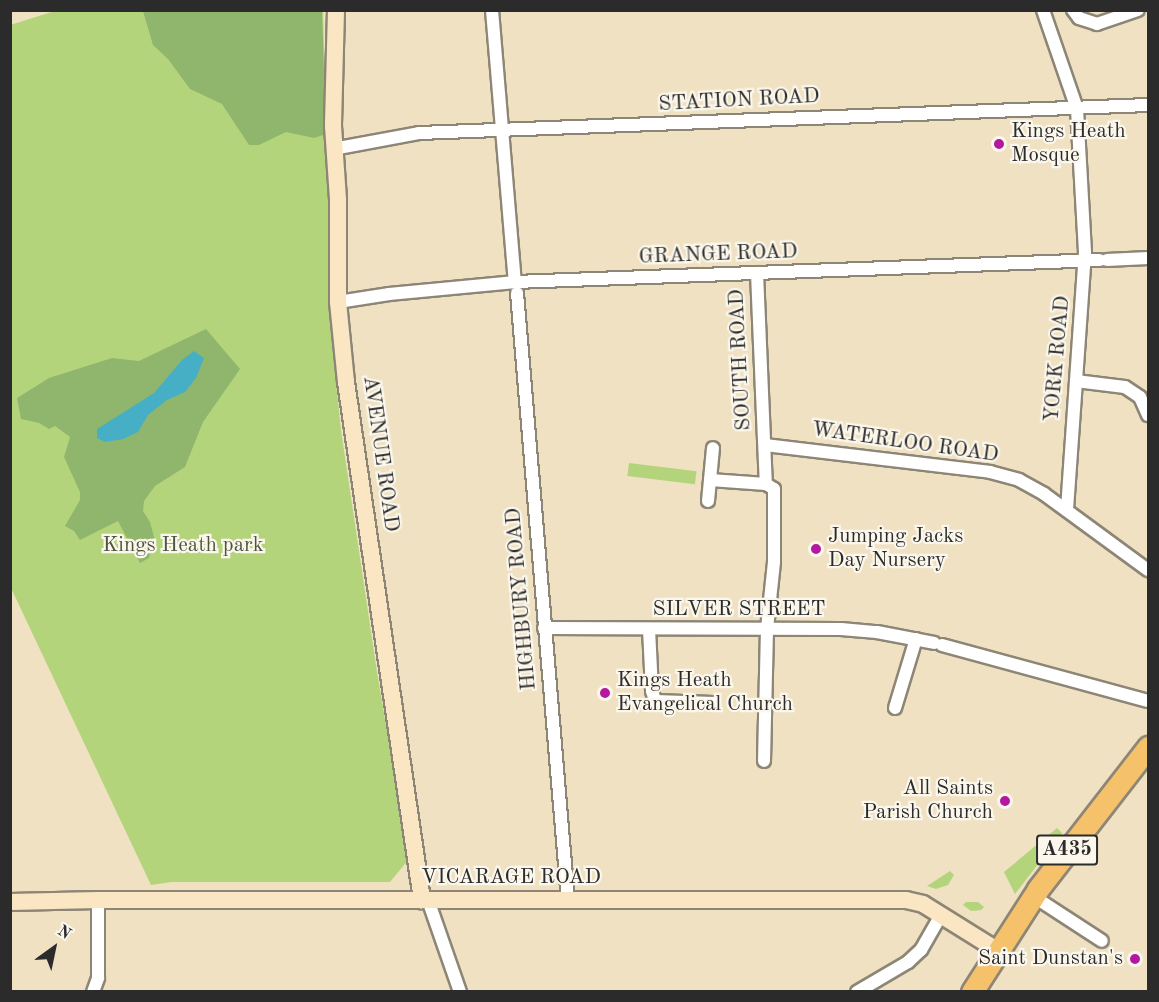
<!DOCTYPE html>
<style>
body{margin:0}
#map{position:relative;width:1159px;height:1002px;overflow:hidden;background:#efe1c2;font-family:"Old Standard TT",serif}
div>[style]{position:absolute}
.green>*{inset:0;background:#b4d47c;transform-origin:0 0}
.forest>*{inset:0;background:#8fb66c}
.water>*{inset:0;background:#46afc5}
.roads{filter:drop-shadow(2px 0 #8d8676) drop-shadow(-2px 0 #8d8676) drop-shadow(0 2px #8d8676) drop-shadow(0 -2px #8d8676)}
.street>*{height:12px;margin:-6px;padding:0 6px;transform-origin:6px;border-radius:6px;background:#fff}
.secondary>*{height:16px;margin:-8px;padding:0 8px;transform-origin:8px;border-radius:8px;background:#fbe6c4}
.highway>*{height:21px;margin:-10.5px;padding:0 10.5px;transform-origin:10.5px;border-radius:10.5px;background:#f5c16b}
.dots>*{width:16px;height:16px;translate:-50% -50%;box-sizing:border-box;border:3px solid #fbf7ec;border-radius:50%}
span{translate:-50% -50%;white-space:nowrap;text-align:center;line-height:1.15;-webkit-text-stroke:4.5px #fbf7ec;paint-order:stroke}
.shield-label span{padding:2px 4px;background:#fbf7ec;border:2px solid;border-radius:4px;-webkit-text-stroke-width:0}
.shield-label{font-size:20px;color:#2b2b2b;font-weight:700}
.street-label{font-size:21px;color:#2b2b2b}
.poi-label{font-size:21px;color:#2b2b2b}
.left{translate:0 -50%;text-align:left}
.right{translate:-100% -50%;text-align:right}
.park-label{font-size:21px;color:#4d553f}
.frame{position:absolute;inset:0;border:12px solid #2b2b2b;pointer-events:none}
.north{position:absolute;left:24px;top:918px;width:60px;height:60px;-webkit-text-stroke:4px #fbf7ec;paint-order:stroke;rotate:33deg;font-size:16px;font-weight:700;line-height:24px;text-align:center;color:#2b2b2b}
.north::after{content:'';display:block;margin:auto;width:21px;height:27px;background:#2b2b2b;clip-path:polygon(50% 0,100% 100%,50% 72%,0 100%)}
</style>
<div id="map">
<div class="green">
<div style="clip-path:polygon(58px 10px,323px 11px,333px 352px,341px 430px,377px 672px,409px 859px,390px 882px,171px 882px,151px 885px,11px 588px,10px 25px)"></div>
<div style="left:629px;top:463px;width:68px;height:13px;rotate:7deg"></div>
<div style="clip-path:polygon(1057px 828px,1062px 833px,1015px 894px,1004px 872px)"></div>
<div style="clip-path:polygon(950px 871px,954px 875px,948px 885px,936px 889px,927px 886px)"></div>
<div style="clip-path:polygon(966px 902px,978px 902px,984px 907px,981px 910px,971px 911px,963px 905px)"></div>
</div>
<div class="forest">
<div style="clip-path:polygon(143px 11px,322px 11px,326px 134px,314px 138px,286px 132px,259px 145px,249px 145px,222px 104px,190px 89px,168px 59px,153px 45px)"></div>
<div style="clip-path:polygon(206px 329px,240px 369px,203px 422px,185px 467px,155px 486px,144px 501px,143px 511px,150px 522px,154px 537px,149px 558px,140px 563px,118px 521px,80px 540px,74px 531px,65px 526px,80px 500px,80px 492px,64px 457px,70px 437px,55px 426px,49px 429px,39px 423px,21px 419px,17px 398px,49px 378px,112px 358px,139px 361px)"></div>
</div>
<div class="water">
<div style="clip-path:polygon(194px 351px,204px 358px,196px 378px,185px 392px,167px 400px,148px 415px,138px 432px,123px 439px,105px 442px,97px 438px,97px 429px,154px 393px,182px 360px)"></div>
</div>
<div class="roads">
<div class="street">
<div style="left:492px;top:10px;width:273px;rotate:85.2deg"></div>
<div style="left:1043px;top:10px;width:105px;rotate:71deg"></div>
<div style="left:1077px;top:109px;width:143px;rotate:86.8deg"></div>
<div style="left:1085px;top:252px;width:259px;rotate:94deg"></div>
<div style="left:1073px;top:10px;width:10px;rotate:53deg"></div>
<div style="left:1079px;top:18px;width:19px;rotate:18deg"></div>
<div style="left:1097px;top:24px;width:43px;rotate:-18.9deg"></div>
<div style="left:333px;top:149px;width:87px;rotate:-10.5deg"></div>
<div style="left:419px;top:133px;width:730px;rotate:-2.2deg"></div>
<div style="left:1107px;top:260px;width:41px;rotate:-2.8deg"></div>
<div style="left:757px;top:273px;width:211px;rotate:87.6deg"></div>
<div style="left:517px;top:293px;width:609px;rotate:85.2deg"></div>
<div style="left:338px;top:302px;width:52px;rotate:-8.9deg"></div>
<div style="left:389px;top:294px;width:127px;rotate:-5.4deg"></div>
<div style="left:515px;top:282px;width:585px;rotate:-2.15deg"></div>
<div style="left:1076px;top:381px;width:49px;rotate:7deg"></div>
<div style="left:1125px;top:387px;width:18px;rotate:34deg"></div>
<div style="left:1140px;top:397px;width:20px;rotate:66deg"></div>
<div style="left:765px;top:445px;width:227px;rotate:6.8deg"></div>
<div style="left:990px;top:472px;width:30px;rotate:15deg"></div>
<div style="left:1019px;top:480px;width:29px;rotate:29deg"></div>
<div style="left:1044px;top:494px;width:129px;rotate:36.2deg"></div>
<div style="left:710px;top:480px;width:56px;rotate:4.1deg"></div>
<div style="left:766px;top:484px;width:9px;rotate:32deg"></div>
<div style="left:774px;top:489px;width:73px;rotate:90deg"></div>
<div style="left:774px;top:562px;width:67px;rotate:96deg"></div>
<div style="left:767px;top:629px;width:132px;rotate:91.3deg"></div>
<div style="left:708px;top:501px;width:53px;rotate:-84.6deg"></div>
<div style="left:544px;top:628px;width:297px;rotate:0.2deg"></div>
<div style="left:841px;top:629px;width:36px;rotate:5deg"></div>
<div style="left:877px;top:632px;width:58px;rotate:10.9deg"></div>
<div style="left:649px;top:629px;width:62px;rotate:87.2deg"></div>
<div style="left:652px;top:691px;width:10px;rotate:73deg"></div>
<div style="left:655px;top:701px;width:58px;rotate:2deg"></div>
<div style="left:942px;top:645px;width:213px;rotate:15.2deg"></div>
<div style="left:895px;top:708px;width:72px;rotate:-73.1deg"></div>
<div style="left:1033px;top:896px;width:82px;rotate:33.1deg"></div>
<div style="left:428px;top:900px;width:97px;rotate:70.8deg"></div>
<div style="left:93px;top:992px;width:15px;rotate:-70deg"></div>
<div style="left:98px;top:978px;width:78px;rotate:-90deg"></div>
<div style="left:857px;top:992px;width:59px;rotate:-30.5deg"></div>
<div style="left:908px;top:962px;width:18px;rotate:-43deg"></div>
<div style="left:921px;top:950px;width:40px;rotate:-60.3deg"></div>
</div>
<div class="secondary">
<div style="left:336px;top:10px;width:116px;rotate:91.5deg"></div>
<div style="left:333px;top:126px;width:74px;rotate:86.1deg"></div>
<div style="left:338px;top:200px;width:102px;rotate:90deg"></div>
<div style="left:338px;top:302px;width:80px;rotate:84.3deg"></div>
<div style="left:346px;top:382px;width:524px;rotate:81.65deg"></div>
<div style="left:10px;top:902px;width:88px;rotate:-1.3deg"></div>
<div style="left:98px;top:900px;width:808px"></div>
<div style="left:906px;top:900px;width:17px;rotate:13deg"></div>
<div style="left:923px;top:904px;width:87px;rotate:31.9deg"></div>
</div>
<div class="highway">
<div style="left:972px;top:992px;width:122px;rotate:-57.3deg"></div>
<div style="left:1038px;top:889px;width:180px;rotate:-52.2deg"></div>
</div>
</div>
<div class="dots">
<div style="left:999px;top:144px;background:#b5179e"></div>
<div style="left:816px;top:549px;background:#b5179e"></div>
<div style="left:605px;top:693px;background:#b5179e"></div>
<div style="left:1005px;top:801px;background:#b5179e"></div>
<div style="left:1135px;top:959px;background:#b5179e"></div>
</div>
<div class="shield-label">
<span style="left:1067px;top:850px">A435</span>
</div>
<div class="street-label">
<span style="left:739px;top:101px;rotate:-3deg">STATION ROAD</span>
<span style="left:718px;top:255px;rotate:-2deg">GRANGE ROAD</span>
<span style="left:1058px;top:359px;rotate:-85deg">YORK ROAD</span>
<span style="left:741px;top:360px;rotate:-93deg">SOUTH ROAD</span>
<span style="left:905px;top:443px;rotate:8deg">WATERLOO ROAD</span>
<span style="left:380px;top:454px;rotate:82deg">AVENUE ROAD</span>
<span style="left:522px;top:599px;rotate:-95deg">HIGHBURY ROAD</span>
<span style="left:739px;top:610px">SILVER STREET</span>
<span style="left:511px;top:878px">VICARAGE ROAD</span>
</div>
<div class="poi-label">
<span class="left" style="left:1011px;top:144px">Kings Heath<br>Mosque</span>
<span class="left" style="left:828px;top:549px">Jumping Jacks<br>Day Nursery</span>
<span class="left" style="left:617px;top:693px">Kings Heath<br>Evangelical Church</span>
<span class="right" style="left:993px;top:801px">All Saints<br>Parish Church</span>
<span class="right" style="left:1123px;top:959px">Saint Dunstan's</span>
</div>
<div class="park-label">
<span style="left:183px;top:546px">Kings Heath park</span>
</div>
<div class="frame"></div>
<div class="north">N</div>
</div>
